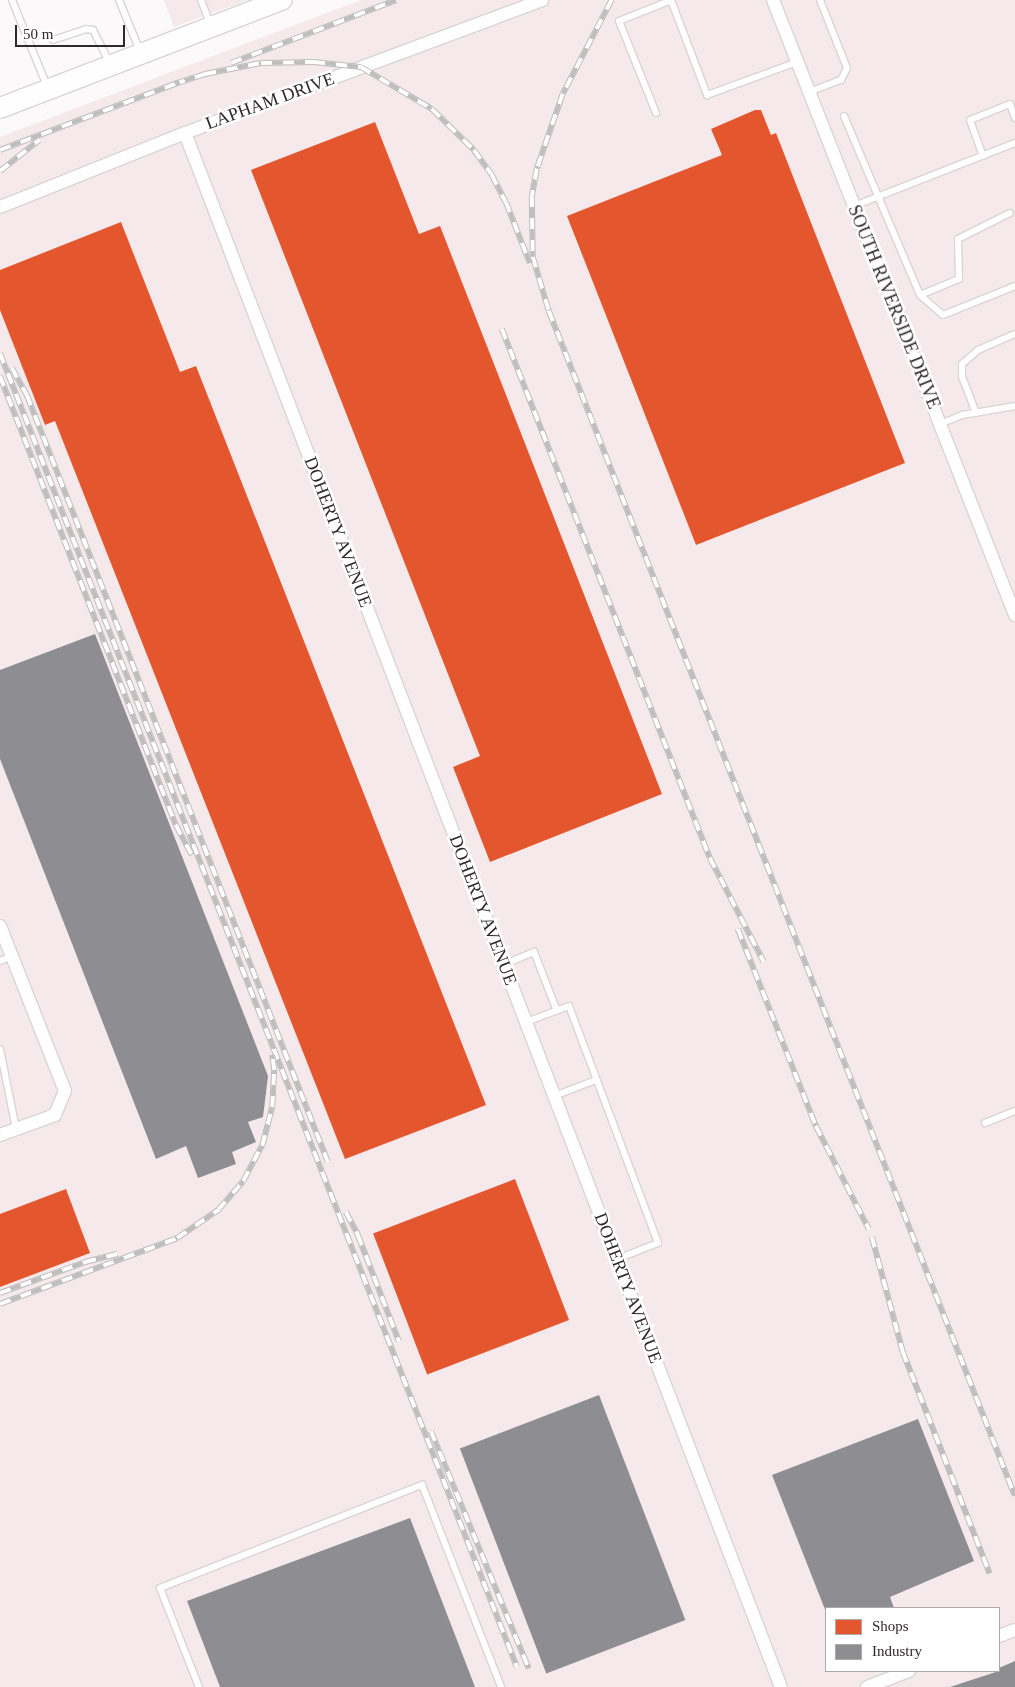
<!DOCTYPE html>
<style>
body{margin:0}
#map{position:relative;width:1015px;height:1687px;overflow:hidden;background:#fcf9fa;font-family:"Times New Roman",serif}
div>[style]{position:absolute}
.built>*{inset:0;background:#f5e9ec}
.shops>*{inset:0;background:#e4572e;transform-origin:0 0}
.industry>*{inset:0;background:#8d8d92;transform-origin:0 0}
.roads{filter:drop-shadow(1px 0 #d9d4d5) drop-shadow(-1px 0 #d9d4d5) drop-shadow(0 1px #d9d4d5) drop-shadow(0 -1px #d9d4d5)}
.service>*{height:6px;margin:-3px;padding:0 3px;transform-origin:3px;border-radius:3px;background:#fffefe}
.minor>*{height:12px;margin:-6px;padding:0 6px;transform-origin:6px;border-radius:6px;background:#fffefe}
.primary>*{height:20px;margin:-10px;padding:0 10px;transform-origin:10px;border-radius:10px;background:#fffefe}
.rail>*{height:5.5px;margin-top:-2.75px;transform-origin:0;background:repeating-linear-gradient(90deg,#fff 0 11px,#bfbebe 0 22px);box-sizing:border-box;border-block:1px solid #bfbebe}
span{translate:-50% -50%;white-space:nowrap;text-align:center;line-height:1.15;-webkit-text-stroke:5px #fff;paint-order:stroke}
.street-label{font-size:18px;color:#30282b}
.legend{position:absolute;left:825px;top:1607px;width:175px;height:65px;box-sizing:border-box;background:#fff;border:1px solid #aca9aa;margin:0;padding:6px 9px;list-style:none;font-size:15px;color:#30282b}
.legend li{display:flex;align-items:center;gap:10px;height:25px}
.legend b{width:25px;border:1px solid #aca9aa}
.scale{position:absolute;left:15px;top:25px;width:110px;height:22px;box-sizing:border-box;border:2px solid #30282b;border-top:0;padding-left:6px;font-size:15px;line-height:18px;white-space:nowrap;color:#30282b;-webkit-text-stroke:4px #fff;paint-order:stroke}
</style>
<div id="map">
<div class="built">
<div style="clip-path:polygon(164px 0,248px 0,174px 27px)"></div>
<div style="clip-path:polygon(evenodd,361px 0,1015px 0,1015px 1687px,0 1687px,0 137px,361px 0,826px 1608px,999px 1608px,999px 1671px,826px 1671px,826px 1608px)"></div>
</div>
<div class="shops">
<div style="clip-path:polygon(755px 110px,761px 110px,771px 135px,776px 133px,905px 463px,696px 545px,567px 216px,722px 155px,711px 129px)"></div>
<div style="clip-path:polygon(375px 122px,419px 234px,440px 226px,662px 794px,490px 862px,453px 767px,480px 756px,251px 170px)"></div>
<div style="clip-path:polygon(121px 222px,180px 372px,196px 366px,486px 1105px,345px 1159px,55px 421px,45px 425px,0 310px,0 270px)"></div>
<div style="left:515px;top:1179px;width:151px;height:152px;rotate:69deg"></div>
<div style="clip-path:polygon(66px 1189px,90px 1253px,0 1287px,0 1214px)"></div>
</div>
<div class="industry">
<div style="clip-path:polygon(95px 634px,268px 1076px,263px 1117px,248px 1122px,256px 1142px,232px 1152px,236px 1164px,198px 1178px,186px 1146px,156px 1159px,0 759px,0 670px)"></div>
<div style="left:599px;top:1395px;width:241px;height:149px;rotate:69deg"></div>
<div style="clip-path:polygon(918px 1419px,974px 1561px,890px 1597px,894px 1608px,826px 1608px,826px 1612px,772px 1475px)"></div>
<div style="clip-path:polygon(410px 1518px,475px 1687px,220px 1687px,187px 1601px)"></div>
<div style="clip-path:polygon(1015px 1661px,1015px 1687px,950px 1687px,999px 1671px,999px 1668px)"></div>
</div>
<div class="roads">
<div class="service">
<div style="left:12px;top:0;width:93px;rotate:67.9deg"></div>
<div style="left:119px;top:0;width:55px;rotate:67.6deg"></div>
<div style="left:201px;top:0;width:26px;rotate:69deg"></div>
<div style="left:671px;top:0;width:102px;rotate:69.2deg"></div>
<div style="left:707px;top:95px;width:96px;rotate:-20.1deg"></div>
<div style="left:53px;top:40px;width:35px;rotate:-18deg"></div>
<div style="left:86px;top:29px;width:7px;rotate:8deg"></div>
<div style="left:93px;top:30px;width:36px;rotate:63deg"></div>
<div style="left:809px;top:92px;width:34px;rotate:-21deg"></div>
<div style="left:841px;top:80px;width:13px;rotate:-63deg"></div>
<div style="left:847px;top:68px;width:73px;rotate:-111.7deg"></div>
<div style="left:656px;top:113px;width:99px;rotate:-111.9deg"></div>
<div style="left:619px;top:21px;width:54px;rotate:-21.8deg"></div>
<div style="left:844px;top:116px;width:194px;rotate:67deg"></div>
<div style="left:920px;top:295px;width:30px;rotate:41deg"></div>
<div style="left:943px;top:315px;width:78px;rotate:-21.9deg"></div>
<div style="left:983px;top:156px;width:38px;rotate:-110deg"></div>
<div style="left:970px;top:120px;width:43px;rotate:-21.8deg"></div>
<div style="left:1010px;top:104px;width:15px;rotate:70deg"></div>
<div style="left:854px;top:206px;width:173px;rotate:-21.4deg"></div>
<div style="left:920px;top:295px;width:42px;rotate:-22.3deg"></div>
<div style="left:959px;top:279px;width:40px;rotate:-91.4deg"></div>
<div style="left:958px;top:239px;width:58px;rotate:-26.6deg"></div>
<div style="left:976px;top:413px;width:39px;rotate:-111deg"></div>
<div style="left:962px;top:377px;width:13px;rotate:-90deg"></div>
<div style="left:962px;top:364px;width:21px;rotate:-41deg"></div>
<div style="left:978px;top:350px;width:40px;rotate:-23.4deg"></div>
<div style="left:940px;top:424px;width:24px;rotate:-22deg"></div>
<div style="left:962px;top:415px;width:54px;rotate:-9.6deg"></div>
<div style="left:0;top:961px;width:13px;rotate:-23deg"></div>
<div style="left:503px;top:965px;width:34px;rotate:-23deg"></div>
<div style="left:534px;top:952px;width:63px;rotate:68.7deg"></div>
<div style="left:526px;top:1022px;width:46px;rotate:-20.4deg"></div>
<div style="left:569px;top:1006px;width:253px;rotate:69.4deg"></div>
<div style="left:658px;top:1243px;width:44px;rotate:158.7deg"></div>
<div style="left:0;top:1049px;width:82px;rotate:78.7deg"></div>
<div style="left:554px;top:1096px;width:45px;rotate:-20.9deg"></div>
<div style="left:985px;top:1123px;width:32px;rotate:-22deg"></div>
<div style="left:199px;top:1687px;width:106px;rotate:-111.5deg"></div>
<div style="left:160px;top:1588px;width:282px;rotate:-21.5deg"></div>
<div style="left:422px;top:1485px;width:217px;rotate:68.6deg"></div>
</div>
<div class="minor">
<div style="left:773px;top:0;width:661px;rotate:68.52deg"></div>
<div style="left:185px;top:133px;width:1664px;rotate:69.02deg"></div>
<div style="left:0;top:207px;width:199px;rotate:-21.8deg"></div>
<div style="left:185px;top:133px;width:381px;rotate:-20.4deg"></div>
<div style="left:0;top:926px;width:177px;rotate:68.5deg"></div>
<div style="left:65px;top:1091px;width:26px;rotate:113deg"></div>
<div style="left:55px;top:1115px;width:59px;rotate:160deg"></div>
<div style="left:999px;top:1636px;width:17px;rotate:-21deg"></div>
<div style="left:867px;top:1687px;width:45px;rotate:-20.9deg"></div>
</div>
<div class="primary">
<div style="left:0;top:108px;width:302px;rotate:-21deg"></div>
</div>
</div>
<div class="rail">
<div style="left:612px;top:0;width:106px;rotate:117.5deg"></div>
<div style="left:563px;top:94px;width:79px;rotate:109.1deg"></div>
<div style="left:537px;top:169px;width:27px;rotate:100deg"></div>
<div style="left:532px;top:196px;width:61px;rotate:89.1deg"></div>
<div style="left:533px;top:257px;width:56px;rotate:73.5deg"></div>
<div style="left:549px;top:311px;width:1273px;rotate:68.53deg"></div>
<div style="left:231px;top:63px;width:177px;rotate:-20.9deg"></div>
<div style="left:174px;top:84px;width:33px;rotate:-18deg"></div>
<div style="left:205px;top:74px;width:57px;rotate:-11.1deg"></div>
<div style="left:261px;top:63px;width:53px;rotate:-1.1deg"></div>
<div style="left:314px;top:62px;width:47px;rotate:6.1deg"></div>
<div style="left:361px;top:67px;width:82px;rotate:30.6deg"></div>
<div style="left:432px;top:109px;width:59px;rotate:44.3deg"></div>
<div style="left:474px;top:150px;width:31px;rotate:54deg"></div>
<div style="left:492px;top:175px;width:30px;rotate:63deg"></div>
<div style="left:506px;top:202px;width:66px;rotate:68.5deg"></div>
<div style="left:0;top:150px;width:192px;rotate:-20.7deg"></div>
<div style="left:0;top:171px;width:50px;rotate:-38.5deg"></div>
<div style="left:502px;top:329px;width:568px;rotate:68.54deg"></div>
<div style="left:710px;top:858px;width:117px;rotate:62.6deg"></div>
<div style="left:0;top:353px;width:1412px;rotate:68.52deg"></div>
<div style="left:12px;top:368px;width:31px;rotate:61deg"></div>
<div style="left:27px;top:395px;width:824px;rotate:68.57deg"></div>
<div style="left:0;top:376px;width:482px;rotate:68.6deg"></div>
<div style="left:176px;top:825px;width:34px;rotate:62deg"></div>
<div style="left:738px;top:929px;width:212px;rotate:68.4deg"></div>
<div style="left:816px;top:1126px;width:116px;rotate:62.8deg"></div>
<div style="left:346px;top:1212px;width:26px;rotate:62deg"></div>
<div style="left:358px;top:1235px;width:114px;rotate:68.9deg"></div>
<div style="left:872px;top:1237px;width:119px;rotate:74.9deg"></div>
<div style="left:903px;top:1352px;width:238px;rotate:68.6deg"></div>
<div style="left:0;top:1293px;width:90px;rotate:-20deg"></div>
<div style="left:85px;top:1262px;width:33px;rotate:-14deg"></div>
<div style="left:0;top:1304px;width:189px;rotate:-20.4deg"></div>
<div style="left:177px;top:1238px;width:50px;rotate:-34.3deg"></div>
<div style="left:218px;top:1210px;width:38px;rotate:-49deg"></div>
<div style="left:243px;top:1181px;width:40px;rotate:-62deg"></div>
<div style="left:262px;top:1146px;width:40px;rotate:-75.6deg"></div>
<div style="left:272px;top:1107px;width:37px;rotate:-87deg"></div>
<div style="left:274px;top:1070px;width:15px;rotate:-98deg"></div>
<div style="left:431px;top:1431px;width:257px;rotate:67.6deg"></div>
</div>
<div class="street-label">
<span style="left:270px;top:101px;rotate:-20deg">LAPHAM DRIVE</span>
<span style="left:894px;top:307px;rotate:68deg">SOUTH RIVERSIDE DRIVE</span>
<span style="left:338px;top:532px;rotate:69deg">DOHERTY AVENUE</span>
<span style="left:483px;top:910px;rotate:69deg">DOHERTY AVENUE</span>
<span style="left:628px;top:1288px;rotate:69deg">DOHERTY AVENUE</span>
</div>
<ul class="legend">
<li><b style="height:14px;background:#e4572e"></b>Shops</li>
<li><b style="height:14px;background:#8d8d92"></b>Industry</li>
</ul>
<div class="scale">50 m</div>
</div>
